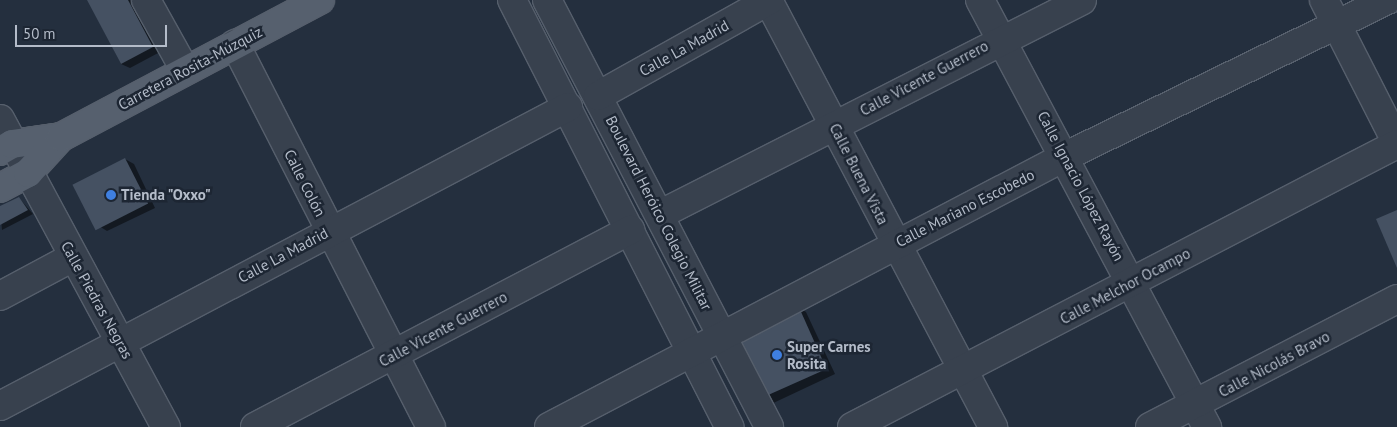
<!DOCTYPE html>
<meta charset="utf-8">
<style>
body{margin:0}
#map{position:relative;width:1397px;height:427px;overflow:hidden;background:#242f3e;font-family:"PT Sans",sans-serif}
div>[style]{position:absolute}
.shadow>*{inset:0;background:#0007}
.building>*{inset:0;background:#455162;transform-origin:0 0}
.roads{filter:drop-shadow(1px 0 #565f6c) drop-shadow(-1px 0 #565f6c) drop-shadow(0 1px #565f6c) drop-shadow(0 -1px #565f6c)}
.minor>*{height:28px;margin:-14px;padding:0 14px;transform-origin:14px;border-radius:14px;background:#38414e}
.major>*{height:28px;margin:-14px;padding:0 14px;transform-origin:14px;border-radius:14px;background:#56606e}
.dots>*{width:14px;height:14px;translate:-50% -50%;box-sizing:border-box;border:2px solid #1d2633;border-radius:50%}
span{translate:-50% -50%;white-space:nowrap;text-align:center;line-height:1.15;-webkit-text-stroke:5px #1d2633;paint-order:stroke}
.street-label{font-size:15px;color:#b4bcc9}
.poi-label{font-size:15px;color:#b4bcc9;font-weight:700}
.left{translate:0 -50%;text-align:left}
.scale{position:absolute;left:15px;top:25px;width:152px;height:22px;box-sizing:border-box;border:2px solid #b4bcc9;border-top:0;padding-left:6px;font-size:15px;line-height:18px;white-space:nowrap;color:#b4bcc9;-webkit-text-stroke:4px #1d2633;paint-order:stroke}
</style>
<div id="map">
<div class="shadow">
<div style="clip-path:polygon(88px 0,133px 0,160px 52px,130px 68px,121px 64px)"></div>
<div style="clip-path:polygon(125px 159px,134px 164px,155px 208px,107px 231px,99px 226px)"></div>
<div style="clip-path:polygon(19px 198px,33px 214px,2px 230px,0 207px)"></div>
<div style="clip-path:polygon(798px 307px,806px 312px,835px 374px,767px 406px,759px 401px)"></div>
</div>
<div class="building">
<div style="clip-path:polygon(87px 0,128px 0,153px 47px,121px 64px)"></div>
<div style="left:125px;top:158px;width:51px;height:59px;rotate:63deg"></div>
<div style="clip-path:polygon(19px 197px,28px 210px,0 225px,0 206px)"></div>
<div style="clip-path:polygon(1397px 210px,1397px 268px,1376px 219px)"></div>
<div style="left:798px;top:305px;width:70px;height:80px;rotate:66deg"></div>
</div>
<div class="roads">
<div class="minor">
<div style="left:146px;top:0;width:80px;rotate:60.9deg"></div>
<div style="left:512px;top:0;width:479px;rotate:63deg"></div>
<div style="left:547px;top:0;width:481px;rotate:62.5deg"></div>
<div style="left:768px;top:0;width:483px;rotate:62.2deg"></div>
<div style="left:980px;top:0;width:484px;rotate:62deg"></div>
<div style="left:1324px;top:0;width:161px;rotate:63deg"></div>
<div style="left:235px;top:44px;width:430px;rotate:62.9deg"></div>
<div style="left:598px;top:96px;width:197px;rotate:-29.2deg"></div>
<div style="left:0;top:119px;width:350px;rotate:61.7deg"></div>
<div style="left:661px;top:214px;width:472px;rotate:-26.9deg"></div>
<div style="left:0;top:296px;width:83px;rotate:-28.1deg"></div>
<div style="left:0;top:406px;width:642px;rotate:-27.76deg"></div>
<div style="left:255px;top:427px;width:424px;rotate:-27.7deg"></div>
<div style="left:549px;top:427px;width:584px;rotate:-27.66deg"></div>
<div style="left:1066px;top:156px;width:357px;rotate:-25.9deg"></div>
<div style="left:852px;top:427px;width:614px;rotate:-27.44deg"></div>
<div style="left:1150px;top:427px;width:278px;rotate:-27.4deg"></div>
</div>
<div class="major">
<div style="left:0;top:151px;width:14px;rotate:-30deg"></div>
<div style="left:12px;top:144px;width:49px;rotate:-8.1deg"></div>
<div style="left:0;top:188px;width:32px;rotate:-28deg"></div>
<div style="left:28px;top:173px;width:49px;rotate:-47.5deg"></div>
<div style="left:61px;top:137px;width:293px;rotate:-27.9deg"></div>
</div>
</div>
<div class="dots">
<div style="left:111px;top:195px;background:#3f7fe0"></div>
<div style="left:777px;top:355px;background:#3f7fe0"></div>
</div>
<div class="street-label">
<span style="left:684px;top:48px;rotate:-29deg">Calle La Madrid</span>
<span style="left:190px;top:68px;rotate:-28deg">Carretera Rosita-Múzquiz</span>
<span style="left:924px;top:78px;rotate:-28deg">Calle Vicente Guerrero</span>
<span style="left:859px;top:174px;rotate:63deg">Calle Buena Vista</span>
<span style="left:305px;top:183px;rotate:63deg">Calle Colón</span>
<span style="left:1081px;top:186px;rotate:62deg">Calle Ignacio López Rayón</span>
<span style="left:965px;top:208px;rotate:-27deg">Calle Mariano Escobedo</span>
<span style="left:659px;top:213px;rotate:63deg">Boulevard Heróico Colegio Militar</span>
<span style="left:283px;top:255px;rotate:-28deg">Calle La Madrid</span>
<span style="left:1125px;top:286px;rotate:-28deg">Calle Melchor Ocampo</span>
<span style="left:97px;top:300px;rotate:61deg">Calle Piedras Negras</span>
<span style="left:443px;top:329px;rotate:-28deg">Calle Vicente Guerrero</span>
<span style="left:1274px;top:364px;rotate:-28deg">Calle Nicolás Bravo</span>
</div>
<div class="poi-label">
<span class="left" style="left:121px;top:195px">Tienda "Oxxo"</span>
<span class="left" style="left:787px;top:355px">Super Carnes<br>Rosita</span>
</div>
<div class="scale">50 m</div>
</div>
